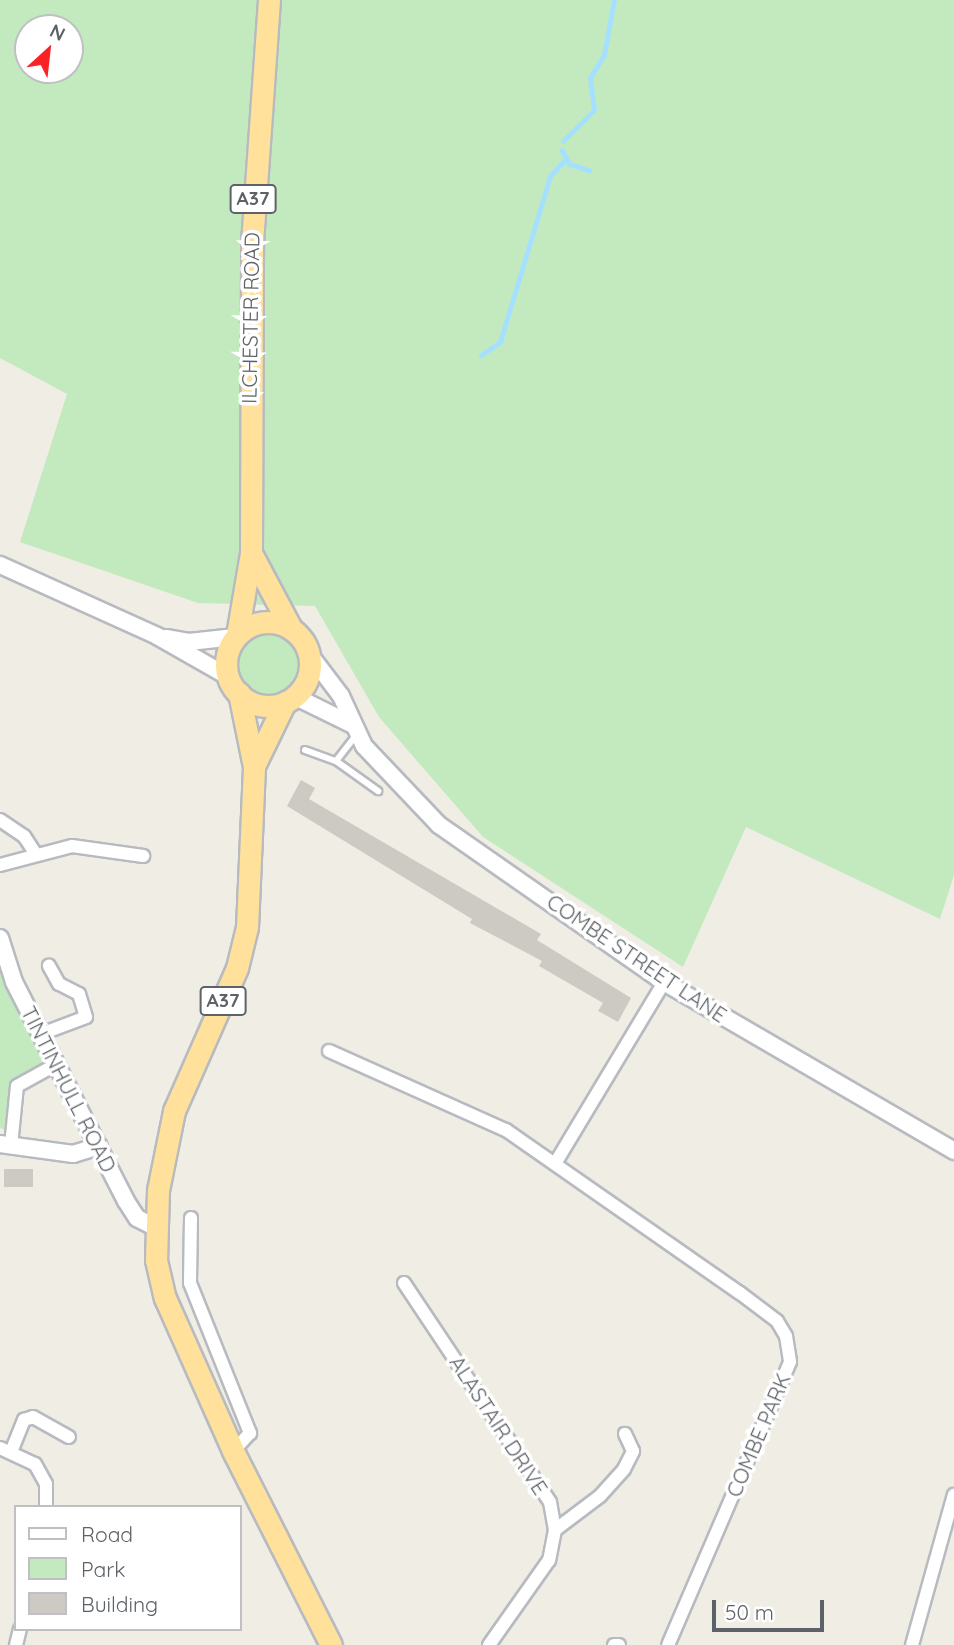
<!DOCTYPE html>
<style>
body{margin:0}
#map{position:relative;width:954px;height:1645px;overflow:hidden;background:#f0ede5;font-family:Quicksand,sans-serif}
div>[style]{position:absolute}
.green>*{inset:0;background:#c3eabf}
.round{border-radius:50%}
.stream>*{height:4.5px;margin:-2.25px;padding:0 2.25px;transform-origin:2.25px;border-radius:2.25px;background:#a6e0ff}
.building>*{inset:0;background:#cdc9c3;transform-origin:0 0}
.roads{filter:drop-shadow(2px 0 #b7bbc0) drop-shadow(-2px 0 #b7bbc0) drop-shadow(0 2px #b7bbc0) drop-shadow(0 -2px #b7bbc0)}
.service>*{height:6px;margin:-3px;padding:0 3px;transform-origin:3px;border-radius:3px;background:#fff}
.minor>*{height:12px;margin:-6px;padding:0 6px;transform-origin:6px;border-radius:6px;background:#fff}
.tertiary>*{height:16px;margin:-8px;padding:0 8px;transform-origin:8px;border-radius:8px;background:#fff}
.trunk>*{height:21px;margin:-10.5px;padding:0 10.5px;transform-origin:10.5px;border-radius:10.5px;background:#ffe19c}
.trunk>.ring{margin:-10.5px;padding:0;box-sizing:content-box;background:none;border:21px solid #ffe19c;border-radius:50%}
span{translate:-50% -50%;white-space:nowrap;text-align:center;line-height:1.15;-webkit-text-stroke:7px #fff;paint-order:stroke}
.shield-label span{padding:2px 5px;background:#fff;border:2px solid;border-radius:5px;-webkit-text-stroke-width:0}
.shield-label{font-size:19px;color:#5c6267;font-weight:700}
.street-label{font-size:21px;color:#5c6267}
.legend{position:absolute;left:14px;top:1505px;width:228px;height:126px;box-sizing:border-box;background:#fff;border:2px solid #bec0c2;margin:0;padding:9px 12px;list-style:none;font-size:21px;color:#5c6267}
.legend li{display:flex;align-items:center;gap:14px;height:35px}
.legend b{width:35px;border:2px solid #bec0c2}
.north{position:absolute;left:14px;top:14px;width:70px;height:70px;box-sizing:border-box;background:#fff;border:2px solid #bec0c2;border-radius:50%;rotate:27deg;font-size:19px;font-weight:700;line-height:28px;text-align:center;color:#5c6267}
.north::after{content:'';display:block;margin:auto;width:24px;height:32px;background:#f92224;clip-path:polygon(50% 0,100% 100%,50% 72%,0 100%)}
.scale{position:absolute;left:712px;top:1600px;width:112px;height:32px;box-sizing:border-box;border:4px solid #5c6267;border-top:0;padding-left:9px;font-size:21px;line-height:24px;white-space:nowrap;color:#5c6267;-webkit-text-stroke:5px #fff;paint-order:stroke}
</style>
<div id="map">
<div class="green">
<div style="clip-path:polygon(evenodd,0 0,954px 0,954px 875px,940px 919px,746px 827px,683px 967px,483px 837px,379px 717px,315px 606px,198px 603px,20px 542px,67px 394px,0 358px,0 0,28px 28px,70px 28px,70px 70px,28px 70px,28px 28px)"></div>
<div class="round" style="left:237px;top:631px;width:64px;height:64px"></div>
<div style="clip-path:polygon(0 938px,57px 1064px,17px 1086px,12px 1132px,0 1128px)"></div>
</div>
<div class="stream">
<div style="left:563px;top:141px;width:44px;rotate:-45deg"></div>
<div style="left:594px;top:110px;width:32px;rotate:-97deg"></div>
<div style="left:590px;top:78px;width:27px;rotate:-59deg"></div>
<div style="left:604px;top:55px;width:56px;rotate:-79.7deg"></div>
<div style="left:562px;top:150px;width:16px;rotate:60deg"></div>
<div style="left:570px;top:164px;width:20px;rotate:18deg"></div>
<div style="left:481px;top:355px;width:23px;rotate:-34deg"></div>
<div style="left:500px;top:342px;width:173px;rotate:-73.2deg"></div>
<div style="left:550px;top:176px;width:23px;rotate:-47deg"></div>
</div>
<div class="building">
<div style="clip-path:polygon(301px 780px,315px 788px,309px 799px,541px 934px,537px 940px,631px 998px,618px 1022px,598px 1011px,603px 1003px,539px 966px,542px 961px,470px 923px,472px 919px,287px 806px)"></div>
<div style="left:4px;top:1169px;width:29px;height:18px"></div>
</div>
<div class="roads">
<div class="service">
<div style="left:305px;top:750px;width:33px;rotate:20deg"></div>
<div style="left:336px;top:761px;width:52px;rotate:35.5deg"></div>
<div style="left:336px;top:761px;width:33px;rotate:-52deg"></div>
</div>
<div class="minor">
<div style="left:0;top:820px;width:29px;rotate:34deg"></div>
<div style="left:24px;top:836px;width:20px;rotate:57deg"></div>
<div style="left:0;top:865px;width:74px;rotate:-14.8deg"></div>
<div style="left:72px;top:846px;width:72px;rotate:8deg"></div>
<div style="left:41px;top:1034px;width:48px;rotate:-20.7deg"></div>
<div style="left:86px;top:1017px;width:24px;rotate:-107deg"></div>
<div style="left:79px;top:994px;width:22px;rotate:-153deg"></div>
<div style="left:59px;top:984px;width:21px;rotate:-119deg"></div>
<div style="left:329px;top:1051px;width:194px;rotate:24.1deg"></div>
<div style="left:506px;top:1130px;width:285px;rotate:34.9deg"></div>
<div style="left:740px;top:1293px;width:46px;rotate:37.1deg"></div>
<div style="left:777px;top:1321px;width:17px;rotate:59deg"></div>
<div style="left:786px;top:1336px;width:26px;rotate:81deg"></div>
<div style="left:790px;top:1362px;width:308px;rotate:113.3deg"></div>
<div style="left:11px;top:1146px;width:60px;rotate:-84.3deg"></div>
<div style="left:17px;top:1086px;width:46px;rotate:-28.8deg"></div>
<div style="left:556px;top:1162px;width:210px;rotate:-59deg"></div>
<div style="left:191px;top:1218px;width:65px;rotate:90.9deg"></div>
<div style="left:190px;top:1283px;width:162px;rotate:68.2deg"></div>
<div style="left:250px;top:1433px;width:25px;rotate:133deg"></div>
<div style="left:404px;top:1283px;width:263px;rotate:56.3deg"></div>
<div style="left:550px;top:1502px;width:28px;rotate:80deg"></div>
<div style="left:555px;top:1530px;width:31px;rotate:101deg"></div>
<div style="left:549px;top:1560px;width:104px;rotate:125.2deg"></div>
<div style="left:0;top:1448px;width:38px;rotate:25deg"></div>
<div style="left:35px;top:1464px;width:23px;rotate:61deg"></div>
<div style="left:46px;top:1484px;width:23px;rotate:90deg"></div>
<div style="left:11px;top:1452px;width:35px;rotate:-68deg"></div>
<div style="left:24px;top:1420px;width:9px;rotate:-18deg"></div>
<div style="left:33px;top:1417px;width:41px;rotate:29.1deg"></div>
<div style="left:555px;top:1530px;width:56px;rotate:-37.1deg"></div>
<div style="left:600px;top:1496px;width:36px;rotate:-48deg"></div>
<div style="left:624px;top:1469px;width:20px;rotate:-63deg"></div>
<div style="left:633px;top:1451px;width:19px;rotate:-115deg"></div>
<div style="left:16px;top:1645px;width:16px;rotate:-76deg"></div>
<div style="left:614px;top:1645px;width:5px"></div>
<div style="left:912px;top:1645px;width:156px;rotate:-74.4deg"></div>
</div>
<div class="tertiary">
<div style="left:0;top:565px;width:172px;rotate:24.3deg"></div>
<div style="left:157px;top:636px;width:83px;rotate:29.7deg"></div>
<div style="left:166px;top:638px;width:23px;rotate:10deg"></div>
<div style="left:189px;top:642px;width:46px;rotate:-6.2deg"></div>
<div style="left:310px;top:655px;width:51px;rotate:52.9deg"></div>
<div style="left:341px;top:696px;width:55px;rotate:65.3deg"></div>
<div style="left:364px;top:746px;width:109px;rotate:46.5deg"></div>
<div style="left:439px;top:825px;width:274px;rotate:34.9deg"></div>
<div style="left:664px;top:982px;width:336px;rotate:30.2deg"></div>
<div style="left:294px;top:696px;width:66px;rotate:26.2deg"></div>
<div style="left:0;top:938px;width:46px;rotate:72.3deg"></div>
<div style="left:14px;top:982px;width:246px;rotate:62.9deg"></div>
<div style="left:126px;top:1201px;width:20px;rotate:57deg"></div>
<div style="left:137px;top:1218px;width:20px;rotate:27deg"></div>
<div style="left:0;top:1144px;width:74px;rotate:7.8deg"></div>
<div style="left:73px;top:1154px;width:27px;rotate:-17deg"></div>
</div>
<div class="trunk">
<div style="left:251px;top:553px;width:87px;rotate:62deg"></div>
<div class="ring" style="left:226px;top:622px;width:63px;height:63px"></div>
<div style="left:237px;top:635px;width:83px;rotate:-80.3deg"></div>
<div style="left:251px;top:553px;width:310px;rotate:-89.8deg"></div>
<div style="left:252px;top:243px;width:244px;rotate:-86deg"></div>
<div style="left:239px;top:693px;width:76px;rotate:78.5deg"></div>
<div style="left:254px;top:767px;width:160px;rotate:92.5deg"></div>
<div style="left:247px;top:927px;width:42px;rotate:103.7deg"></div>
<div style="left:237px;top:968px;width:156px;rotate:113.8deg"></div>
<div style="left:174px;top:1111px;width:81px;rotate:101.4deg"></div>
<div style="left:158px;top:1190px;width:70px;rotate:91.6deg"></div>
<div style="left:156px;top:1260px;width:39px;rotate:77deg"></div>
<div style="left:165px;top:1298px;width:167px;rotate:66deg"></div>
<div style="left:233px;top:1451px;width:217px;rotate:63.2deg"></div>
<div style="left:254px;top:766px;width:71px;rotate:-64.2deg"></div>
</div>
</div>
<div class="shield-label">
<span style="left:253px;top:199px">A37</span>
<span style="left:223px;top:1001px">A37</span>
</div>
<div class="street-label">
<span style="left:250px;top:318px;rotate:-89deg">ILCHESTER ROAD</span>
<span style="left:637px;top:958px;rotate:34deg">COMBE STREET LANE</span>
<span style="left:69px;top:1089px;rotate:63deg">TINTINHULL ROAD</span>
<span style="left:499px;top:1425px;rotate:57deg">ALASTAIR DRIVE</span>
<span style="left:758px;top:1435px;rotate:-67deg">COMBE PARK</span>
</div>
<ul class="legend">
<li><b style="height:9px;background:#fff"></b>Road</li>
<li><b style="height:19px;background:#c3eabf"></b>Park</li>
<li><b style="height:19px;background:#cdc9c3"></b>Building</li>
</ul>
<div class="north">N</div>
<div class="scale">50 m</div>
</div>
